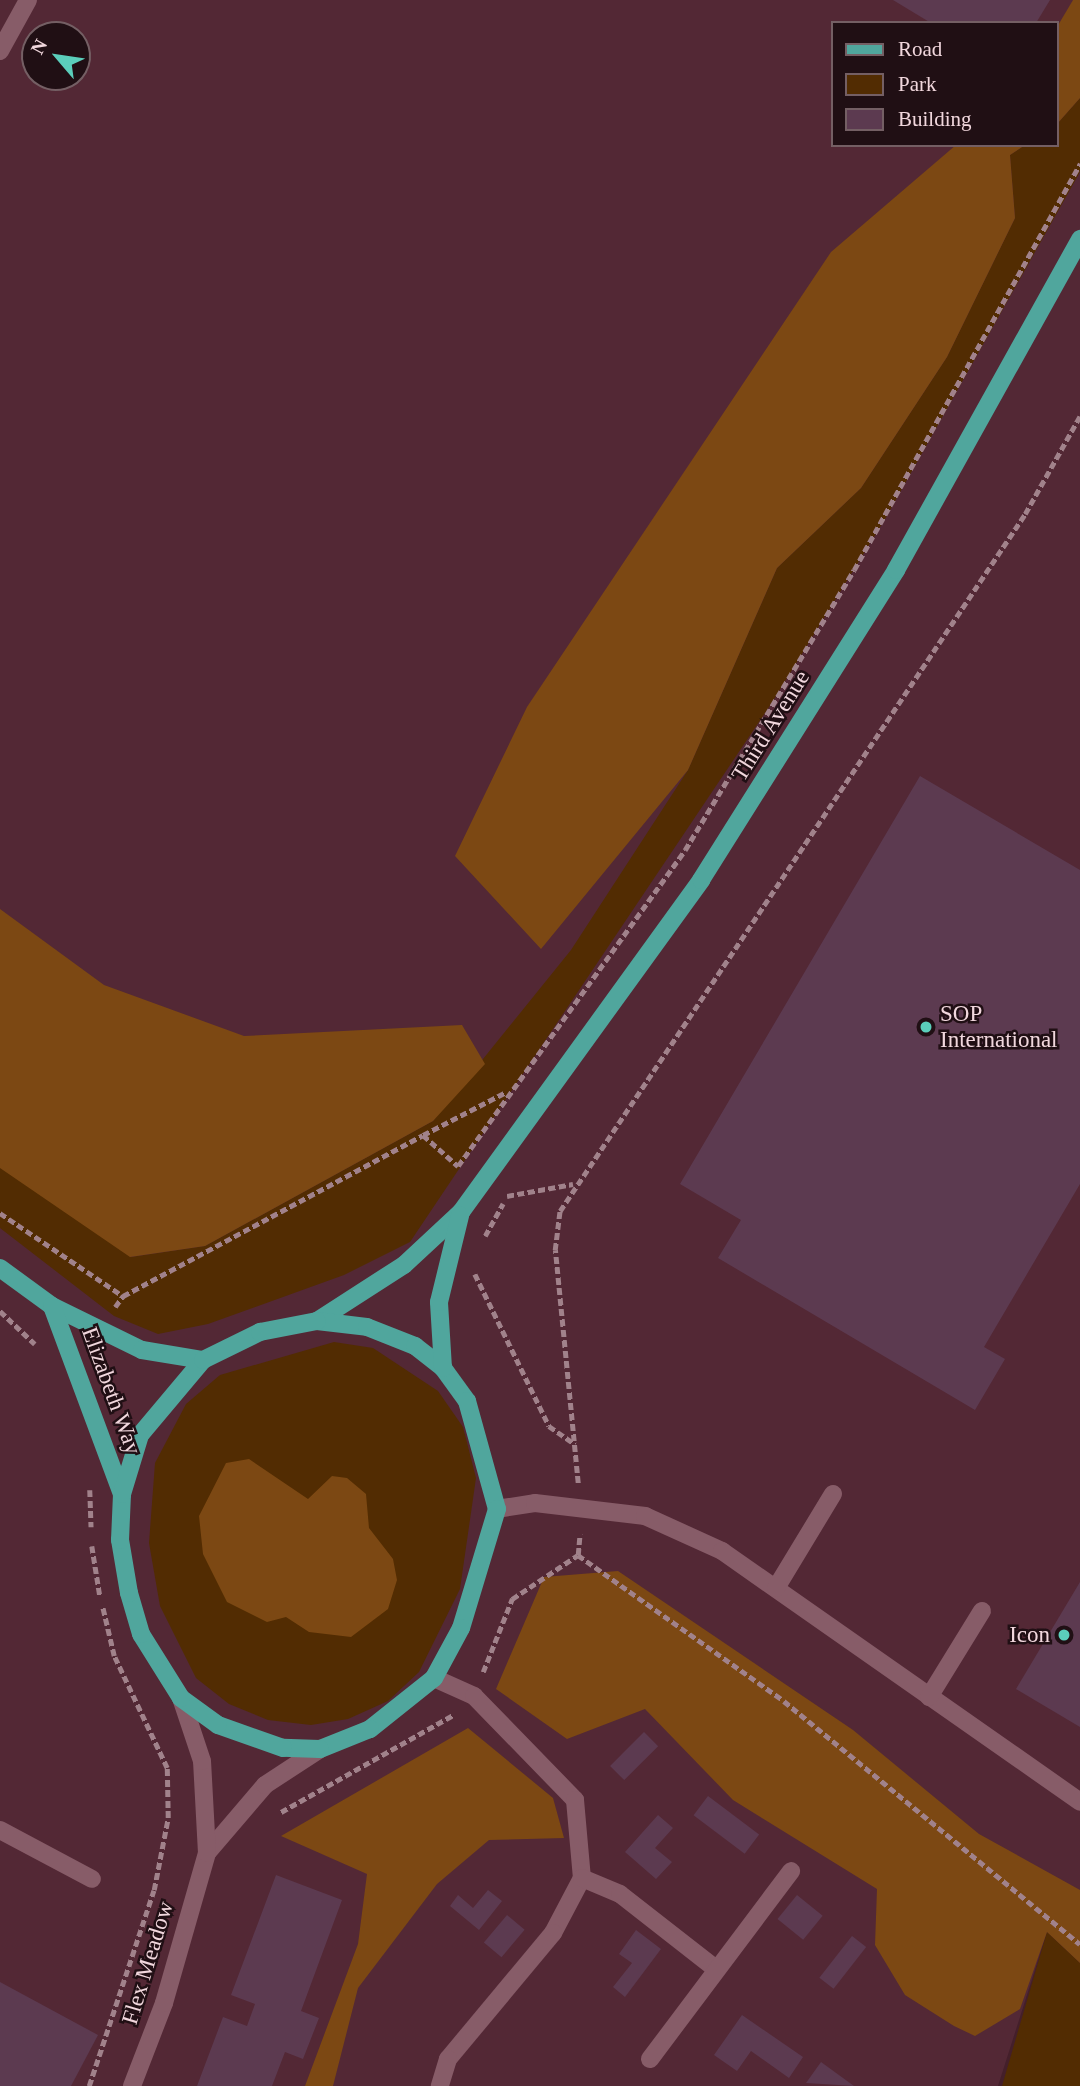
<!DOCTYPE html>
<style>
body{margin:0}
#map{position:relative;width:1080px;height:2086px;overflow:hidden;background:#441f2a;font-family:Georgia,serif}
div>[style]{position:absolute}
.built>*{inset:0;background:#532835}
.green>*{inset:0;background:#522c02}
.forest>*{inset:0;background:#7c4813}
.building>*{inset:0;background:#5c3a50;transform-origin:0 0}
.path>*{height:4.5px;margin-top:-2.25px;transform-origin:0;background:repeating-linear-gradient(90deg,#a1828b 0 7px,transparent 0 10.5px)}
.minor>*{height:18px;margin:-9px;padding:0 9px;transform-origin:9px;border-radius:9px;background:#875c68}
.major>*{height:18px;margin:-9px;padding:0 9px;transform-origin:9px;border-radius:9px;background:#50a69d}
.dots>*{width:19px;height:19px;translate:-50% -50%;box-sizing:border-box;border:4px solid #200f14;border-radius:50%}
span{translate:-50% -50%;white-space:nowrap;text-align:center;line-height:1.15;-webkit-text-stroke:5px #200f14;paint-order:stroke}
.street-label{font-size:23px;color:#f1d7dd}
.poi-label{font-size:23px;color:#f1d7dd}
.left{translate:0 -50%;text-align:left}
.right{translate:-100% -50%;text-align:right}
.legend{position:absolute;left:831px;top:21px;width:228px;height:126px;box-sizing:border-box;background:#200f14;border:2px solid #745f64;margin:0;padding:9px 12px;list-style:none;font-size:21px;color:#f1d7dd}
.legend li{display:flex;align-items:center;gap:14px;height:35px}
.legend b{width:35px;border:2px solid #745f64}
.north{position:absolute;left:21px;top:21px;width:70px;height:70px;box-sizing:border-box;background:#200f14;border:2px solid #745f64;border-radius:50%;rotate:299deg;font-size:19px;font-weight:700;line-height:28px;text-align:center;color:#f1d7dd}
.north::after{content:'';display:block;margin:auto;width:24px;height:32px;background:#5bcebb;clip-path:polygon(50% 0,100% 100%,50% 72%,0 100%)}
</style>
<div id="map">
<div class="built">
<div style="clip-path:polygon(evenodd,0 0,1080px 0,1080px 1963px,1047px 1932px,998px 2086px,0 2086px,0 0,833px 23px,1057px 23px,1057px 145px,833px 145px,833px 23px,0 0,35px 35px,77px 35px,77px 77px,35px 77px,35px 35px)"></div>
</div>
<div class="green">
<div style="clip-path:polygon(1080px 98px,1080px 172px,885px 519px,771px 704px,410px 1242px,344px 1275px,208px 1324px,158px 1334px,114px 1316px,0 1228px,0 1166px,131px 1257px,205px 1246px,433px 1121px,571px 950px,688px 770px,777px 568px,861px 488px,947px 357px,1015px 218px,1010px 155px,1025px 145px,1057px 145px,1057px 124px)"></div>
<div style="clip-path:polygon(334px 1342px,373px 1348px,438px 1391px,463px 1427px,476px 1478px,460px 1589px,419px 1672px,388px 1701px,348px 1719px,311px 1725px,268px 1720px,229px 1704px,196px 1678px,160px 1606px,149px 1543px,155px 1463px,186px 1404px,220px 1375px)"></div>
<div style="clip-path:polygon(1047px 1932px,1080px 1963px,1080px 2086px,1002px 2086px)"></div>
</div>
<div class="forest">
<div style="clip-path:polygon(1073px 0,1080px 0,1080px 98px,1057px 124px,1057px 27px)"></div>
<div style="clip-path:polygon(956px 145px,1025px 145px,1010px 155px,1015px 218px,947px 357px,861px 488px,777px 568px,688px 770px,541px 949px,455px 856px,527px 707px,831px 252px)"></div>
<div style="clip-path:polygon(0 909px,104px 985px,244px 1036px,462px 1025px,485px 1064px,433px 1121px,205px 1246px,130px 1257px,0 1168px)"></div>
<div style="clip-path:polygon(249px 1459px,308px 1499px,332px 1476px,347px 1478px,366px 1494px,369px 1528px,393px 1559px,397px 1580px,388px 1609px,351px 1637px,309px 1632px,286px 1617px,267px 1622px,227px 1602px,203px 1554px,199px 1516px,226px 1463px)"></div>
<div style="clip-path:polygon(618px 1571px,853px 1730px,979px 1834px,1080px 1890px,1080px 1963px,1047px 1932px,1020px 2009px,975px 2036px,954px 2026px,905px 1995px,875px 1945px,877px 1889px,733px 1800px,645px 1709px,567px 1739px,496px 1689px,544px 1577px)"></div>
<div style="clip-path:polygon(468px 1728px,553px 1798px,564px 1838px,489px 1840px,437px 1884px,358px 1988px,333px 2086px,305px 2086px,358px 1944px,367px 1874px,281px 1836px)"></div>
</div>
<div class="building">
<div style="clip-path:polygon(893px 0,1050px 0,1036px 23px,931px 23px)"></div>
<div style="clip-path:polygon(920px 776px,1080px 870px,1080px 1184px,984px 1347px,1005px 1359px,975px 1410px,718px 1258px,741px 1220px,680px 1184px)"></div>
<div style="clip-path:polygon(1080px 1582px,1080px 1727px,1016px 1689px)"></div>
<div style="left:644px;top:1732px;width:20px;height:48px;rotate:45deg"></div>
<div style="left:708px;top:1796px;width:64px;height:24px;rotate:37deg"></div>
<div style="clip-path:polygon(658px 1815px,673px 1828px,655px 1848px,672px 1862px,656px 1879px,625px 1852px)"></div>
<div style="clip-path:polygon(276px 1875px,342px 1900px,301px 2011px,319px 2018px,303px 2059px,285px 2052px,272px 2086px,197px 2086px,223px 2017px,247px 2026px,255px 2004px,231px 1995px)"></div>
<div style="clip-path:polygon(488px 1890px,502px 1901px,479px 1930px,450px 1906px,458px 1895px,473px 1908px)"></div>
<div style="left:797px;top:1895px;width:33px;height:31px;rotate:39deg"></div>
<div style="left:507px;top:1915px;width:23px;height:36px;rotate:40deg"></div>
<div style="clip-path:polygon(636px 1930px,661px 1949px,625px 1997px,613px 1987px,632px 1963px,619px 1954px)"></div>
<div style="left:852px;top:1936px;width:18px;height:53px;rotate:38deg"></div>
<div style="clip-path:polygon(0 1982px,98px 2035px,71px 2086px,0 2086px)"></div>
<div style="clip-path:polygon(742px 2015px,803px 2057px,789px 2078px,751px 2051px,737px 2071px,714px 2055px)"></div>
<div style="clip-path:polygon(821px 2062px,854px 2086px,806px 2083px)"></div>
</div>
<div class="path">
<div style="left:423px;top:1135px;width:93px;rotate:-27.4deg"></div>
<div style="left:507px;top:1196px;width:67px;rotate:-10.3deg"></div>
<div style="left:0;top:1213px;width:148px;rotate:34deg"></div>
<div style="left:485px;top:1236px;width:37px;rotate:-61deg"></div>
<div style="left:475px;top:1274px;width:169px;rotate:64deg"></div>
<div style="left:549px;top:1426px;width:32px;rotate:35deg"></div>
<div style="left:115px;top:1307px;width:14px;rotate:-54deg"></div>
<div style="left:123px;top:1296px;width:340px;rotate:-28.2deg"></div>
<div style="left:423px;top:1135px;width:47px;rotate:41.5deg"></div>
<div style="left:458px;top:1166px;width:389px;rotate:-54.3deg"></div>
<div style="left:685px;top:850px;width:327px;rotate:-58.9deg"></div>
<div style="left:854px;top:570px;width:465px;rotate:-60.9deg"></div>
<div style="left:0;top:1311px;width:48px;rotate:43.3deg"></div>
<div style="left:578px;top:1483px;width:234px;rotate:-95.6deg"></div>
<div style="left:555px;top:1250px;width:39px;rotate:-83deg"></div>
<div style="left:560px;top:1211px;width:838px;rotate:-56.29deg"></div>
<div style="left:1025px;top:514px;width:112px;rotate:-60.7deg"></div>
<div style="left:90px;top:1490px;width:37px;rotate:88deg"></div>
<div style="left:92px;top:1546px;width:51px;rotate:80.9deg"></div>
<div style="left:578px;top:1555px;width:252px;rotate:35.3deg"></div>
<div style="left:784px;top:1701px;width:383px;rotate:39.4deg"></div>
<div style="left:483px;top:1672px;width:79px;rotate:-68.3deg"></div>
<div style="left:512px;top:1599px;width:79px;rotate:-33.7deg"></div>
<div style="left:578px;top:1555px;width:21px;rotate:-85deg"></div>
<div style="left:281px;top:1812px;width:197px;rotate:-29.4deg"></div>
<div style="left:89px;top:2086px;width:206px;rotate:-71.7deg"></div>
<div style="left:154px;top:1890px;width:73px;rotate:-79deg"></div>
<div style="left:168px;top:1818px;width:50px;rotate:-91.1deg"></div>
<div style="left:167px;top:1768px;width:124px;rotate:-115.3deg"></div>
<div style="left:114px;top:1656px;width:52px;rotate:-103.2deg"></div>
</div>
<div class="minor">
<div style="left:0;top:51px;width:58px;rotate:-61.2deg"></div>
<div style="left:497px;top:1509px;width:38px;rotate:-9deg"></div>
<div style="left:535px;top:1503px;width:111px;rotate:6.7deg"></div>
<div style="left:645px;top:1516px;width:85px;rotate:24.4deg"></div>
<div style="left:722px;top:1551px;width:437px;rotate:35deg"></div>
<div style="left:776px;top:1588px;width:110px;rotate:-58.8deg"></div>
<div style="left:434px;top:1678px;width:44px;rotate:24.2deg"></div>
<div style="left:474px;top:1696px;width:145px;rotate:45.8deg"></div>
<div style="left:575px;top:1800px;width:78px;rotate:84.9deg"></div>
<div style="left:582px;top:1878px;width:62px;rotate:117.8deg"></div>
<div style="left:553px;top:1933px;width:164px;rotate:129.8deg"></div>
<div style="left:448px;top:2059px;width:28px;rotate:107deg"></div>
<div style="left:929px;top:1697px;width:101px;rotate:-58.4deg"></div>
<div style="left:0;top:1830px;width:104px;rotate:28deg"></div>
<div style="left:207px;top:1853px;width:89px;rotate:-49.5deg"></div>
<div style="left:265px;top:1785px;width:66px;rotate:-33.2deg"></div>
<div style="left:582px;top:1878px;width:41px;rotate:22.8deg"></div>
<div style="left:620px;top:1894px;width:122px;rotate:38deg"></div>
<div style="left:650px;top:2059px;width:235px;rotate:-53.1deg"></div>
<div style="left:132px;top:2086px;width:89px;rotate:-68.9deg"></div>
<div style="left:164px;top:2003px;width:156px;rotate:-74deg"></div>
<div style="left:207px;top:1853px;width:92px;rotate:-93.1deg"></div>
<div style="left:202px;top:1761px;width:66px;rotate:-108.4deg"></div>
</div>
<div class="major">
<div style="left:0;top:1268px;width:64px;rotate:36.2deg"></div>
<div style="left:52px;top:1306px;width:100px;rotate:26.1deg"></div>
<div style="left:142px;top:1350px;width:62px;rotate:9.3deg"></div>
<div style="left:52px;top:1306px;width:201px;rotate:69.6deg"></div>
<div style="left:317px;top:1321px;width:103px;rotate:-32.8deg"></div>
<div style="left:404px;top:1265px;width:78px;rotate:-42.9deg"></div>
<div style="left:461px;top:1212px;width:410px;rotate:-54.1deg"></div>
<div style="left:701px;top:880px;width:366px;rotate:-57.8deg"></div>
<div style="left:896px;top:570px;width:379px;rotate:-60.9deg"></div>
<div style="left:317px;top:1321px;width:50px;rotate:6.8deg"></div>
<div style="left:367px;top:1327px;width:52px;rotate:21.6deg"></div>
<div style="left:415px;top:1346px;width:36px;rotate:38deg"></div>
<div style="left:443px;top:1368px;width:41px;rotate:54deg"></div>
<div style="left:467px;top:1401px;width:112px;rotate:74.5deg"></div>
<div style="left:497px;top:1509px;width:124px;rotate:106.8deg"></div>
<div style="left:461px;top:1628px;width:57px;rotate:118.4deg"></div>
<div style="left:434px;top:1678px;width:82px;rotate:141.4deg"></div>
<div style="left:370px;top:1729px;width:54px;rotate:158.2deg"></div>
<div style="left:320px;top:1749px;width:37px;rotate:-178deg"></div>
<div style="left:283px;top:1748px;width:69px;rotate:-160.5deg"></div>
<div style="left:218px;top:1725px;width:46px;rotate:-143.9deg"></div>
<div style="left:181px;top:1698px;width:75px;rotate:-122deg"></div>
<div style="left:141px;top:1634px;width:43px;rotate:-106.3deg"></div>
<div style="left:129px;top:1593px;width:54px;rotate:-99.6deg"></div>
<div style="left:120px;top:1540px;width:46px;rotate:-87.5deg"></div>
<div style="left:122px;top:1494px;width:62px;rotate:-73deg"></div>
<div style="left:140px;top:1435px;width:98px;rotate:-50deg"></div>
<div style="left:203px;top:1360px;width:64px;rotate:-26.2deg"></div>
<div style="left:260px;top:1332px;width:58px;rotate:-10.9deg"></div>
<div style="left:443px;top:1368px;width:66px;rotate:-93.5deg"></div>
<div style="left:439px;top:1302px;width:89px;rotate:-76.3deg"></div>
</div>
<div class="dots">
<div style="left:926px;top:1027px;background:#5bcebb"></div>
<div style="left:1064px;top:1635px;background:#5bcebb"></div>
</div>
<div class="street-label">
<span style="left:771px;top:726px;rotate:-58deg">Third Avenue</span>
<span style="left:111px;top:1391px;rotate:70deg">Elizabeth Way</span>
<span style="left:148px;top:1963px;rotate:-73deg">Flex Meadow</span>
</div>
<div class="poi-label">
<span class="left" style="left:940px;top:1027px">SOP<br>International</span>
<span class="right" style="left:1050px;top:1635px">Icon</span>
</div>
<ul class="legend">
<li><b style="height:9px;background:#50a69d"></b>Road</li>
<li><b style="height:19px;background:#522c02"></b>Park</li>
<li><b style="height:19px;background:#5c3a50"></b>Building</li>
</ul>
<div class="north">N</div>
</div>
